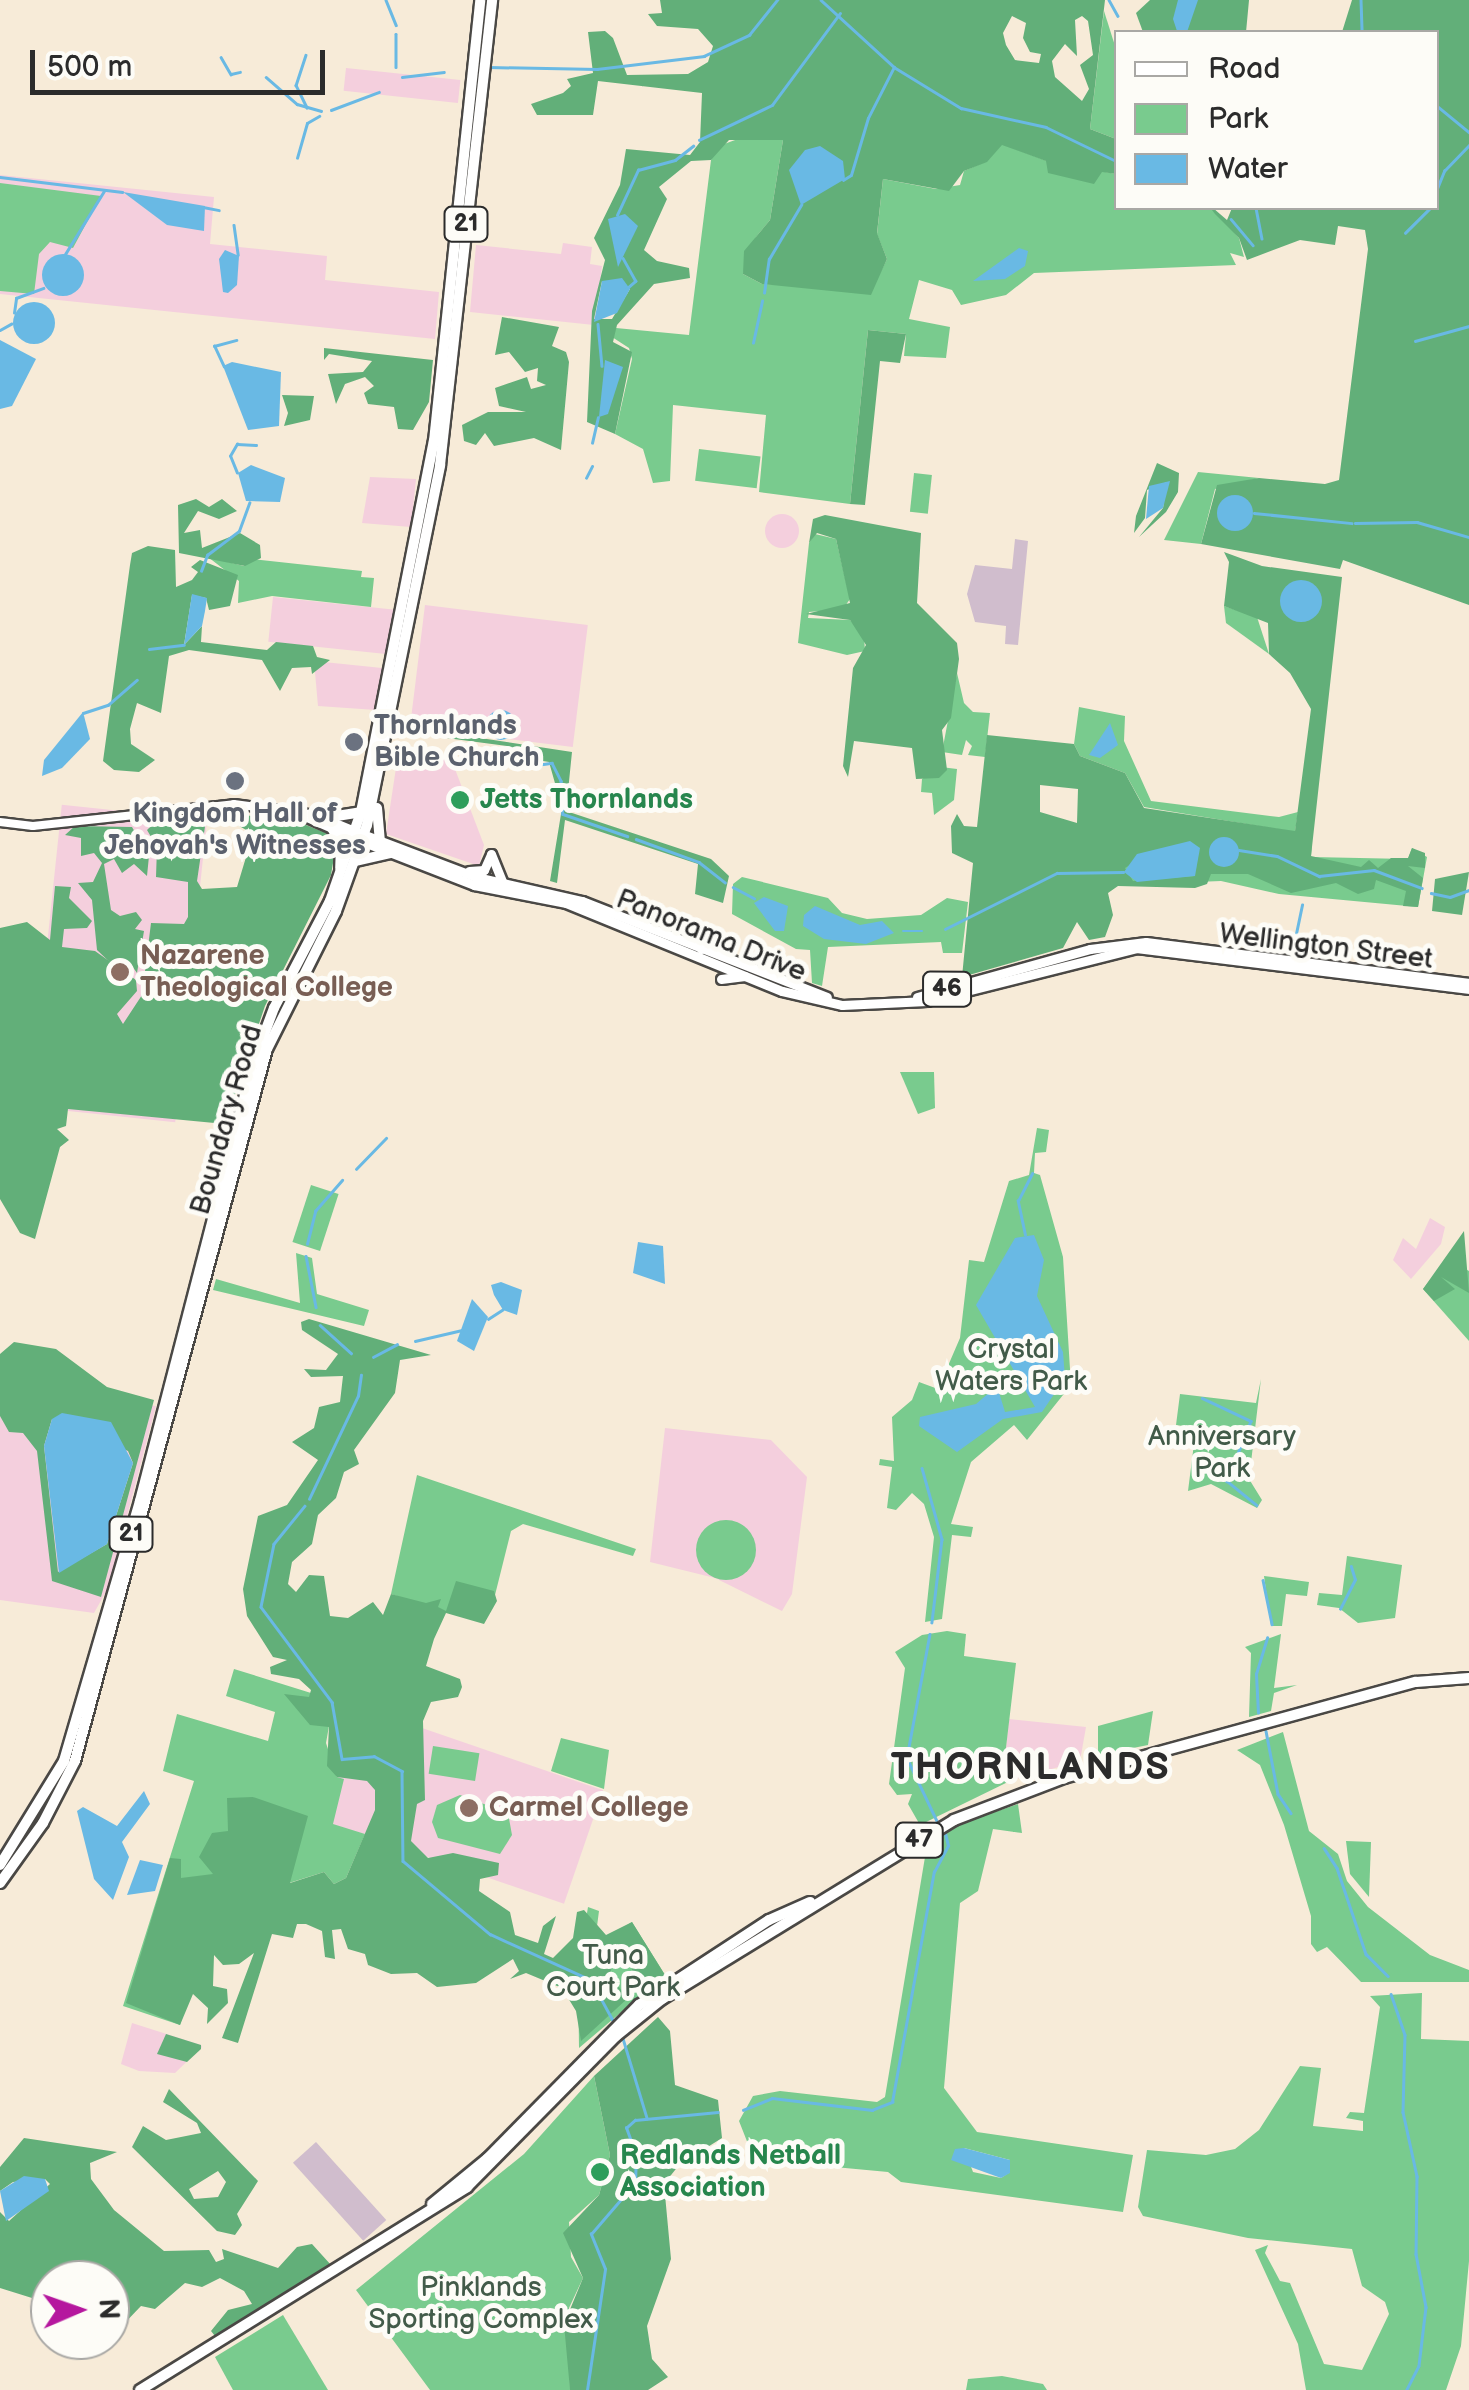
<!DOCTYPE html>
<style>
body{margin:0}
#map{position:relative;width:1469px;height:2390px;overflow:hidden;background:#f7ebd8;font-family:"Balsamiq Sans",sans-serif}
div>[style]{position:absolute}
.built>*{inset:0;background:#f4cfdd;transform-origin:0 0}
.round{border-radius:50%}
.industrial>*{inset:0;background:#d0bdcd;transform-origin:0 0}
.green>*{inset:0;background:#79cb8e;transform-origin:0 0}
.forest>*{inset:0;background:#62af79}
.water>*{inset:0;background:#69b9e4}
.stream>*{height:2.5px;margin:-1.25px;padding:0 1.25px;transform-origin:1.25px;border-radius:1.25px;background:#69b9e4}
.roads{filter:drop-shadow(2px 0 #4a4845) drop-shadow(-2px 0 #4a4845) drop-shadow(0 2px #4a4845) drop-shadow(0 -2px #4a4845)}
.secondary>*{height:8px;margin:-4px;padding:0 4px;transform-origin:4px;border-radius:4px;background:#fff}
.primary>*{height:9px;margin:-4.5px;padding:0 4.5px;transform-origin:4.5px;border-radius:4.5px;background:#fff}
.trunk>*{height:10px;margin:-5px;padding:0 5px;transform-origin:5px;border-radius:5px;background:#fff}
.dots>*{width:28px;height:28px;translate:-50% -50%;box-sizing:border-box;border:5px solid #fdfcf7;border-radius:50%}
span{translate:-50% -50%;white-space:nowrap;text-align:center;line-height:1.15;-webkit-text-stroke:10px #fdfcf7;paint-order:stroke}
.shield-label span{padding:2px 8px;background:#fdfcf7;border:2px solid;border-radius:8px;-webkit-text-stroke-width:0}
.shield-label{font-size:25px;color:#2b2b2b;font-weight:700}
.worship-label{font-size:28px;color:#5b616d;font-weight:700}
.left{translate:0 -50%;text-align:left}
.leisure-label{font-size:28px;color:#27864d;font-weight:700}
.street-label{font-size:28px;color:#2b2b2b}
.education-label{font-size:28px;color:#785e54;font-weight:700}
.park-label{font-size:28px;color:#425b49}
.district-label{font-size:38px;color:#2b2b2b;font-weight:700;letter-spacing:2.5px}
.legend{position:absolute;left:1114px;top:30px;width:325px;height:180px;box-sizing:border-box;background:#fdfcf7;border:2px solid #a9a8a5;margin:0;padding:12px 18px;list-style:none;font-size:30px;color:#2b2b2b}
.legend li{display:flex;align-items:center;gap:20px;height:50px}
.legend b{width:50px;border:2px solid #a9a8a5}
.north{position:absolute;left:30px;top:2260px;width:100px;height:100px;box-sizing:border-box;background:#fdfcf7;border:2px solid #a9a8a5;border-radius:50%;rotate:88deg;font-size:28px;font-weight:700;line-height:40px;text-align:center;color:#2b2b2b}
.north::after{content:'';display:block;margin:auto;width:35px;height:45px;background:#b5179e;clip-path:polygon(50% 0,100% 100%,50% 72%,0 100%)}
.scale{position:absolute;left:30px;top:50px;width:295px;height:45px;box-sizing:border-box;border:5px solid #2b2b2b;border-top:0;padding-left:12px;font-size:30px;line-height:35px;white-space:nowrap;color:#2b2b2b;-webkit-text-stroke:8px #fdfcf7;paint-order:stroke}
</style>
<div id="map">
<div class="built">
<div style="left:346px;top:68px;width:115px;height:23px;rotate:6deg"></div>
<div style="clip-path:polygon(0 175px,214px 197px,210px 244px,327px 256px,325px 280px,439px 292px,435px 339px,0 294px)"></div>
<div style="clip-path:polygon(563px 243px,592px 247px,590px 264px,602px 266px,594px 325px,470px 312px,476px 245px,561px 254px)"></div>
<div style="clip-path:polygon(370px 477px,416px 479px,411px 527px,362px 523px)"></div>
<div class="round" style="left:765px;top:514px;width:34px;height:34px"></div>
<div style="left:273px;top:597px;width:123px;height:45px;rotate:6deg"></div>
<div style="left:425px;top:605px;width:164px;height:123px;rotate:7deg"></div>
<div style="clip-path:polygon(314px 661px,382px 668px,376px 710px,318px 706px)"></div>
<div style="clip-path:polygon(399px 748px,450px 756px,484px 845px,479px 866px,386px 834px)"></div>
<div style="left:207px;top:820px;width:304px;height:146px;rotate:96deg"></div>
<div style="clip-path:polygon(1430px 1218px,1445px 1227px,1441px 1244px,1411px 1279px,1393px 1260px,1403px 1238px,1416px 1249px)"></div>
<div style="clip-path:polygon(0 1385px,156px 1406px,108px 1588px,94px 1613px,0 1600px)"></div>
<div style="clip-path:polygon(665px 1428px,771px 1440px,807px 1477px,792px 1594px,782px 1611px,715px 1578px,650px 1562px)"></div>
<div style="left:361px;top:1707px;width:256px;height:120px;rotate:19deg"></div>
<div style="clip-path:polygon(1009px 1719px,1086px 1727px,1080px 1761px,1012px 1780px,1005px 1756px)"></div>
<div style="clip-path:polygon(132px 2023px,201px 2045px,202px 2047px,175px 2073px,139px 2071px,121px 2064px)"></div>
</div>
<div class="industrial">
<div style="clip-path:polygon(1015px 539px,1028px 541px,1018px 645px,1005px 644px,1006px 626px,975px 622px,967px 594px,975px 565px,1012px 569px)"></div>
<div style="left:316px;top:2142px;width:105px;height:31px;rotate:48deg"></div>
</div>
<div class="green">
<div style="clip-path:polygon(1104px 11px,1116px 49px,1116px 139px,1090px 129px)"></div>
<div style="clip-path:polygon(746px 136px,783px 140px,770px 220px,756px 237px,743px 274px,762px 284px,873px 287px,887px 259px,877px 234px,883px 179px,936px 189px,960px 185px,964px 171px,987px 161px,1002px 144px,1047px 161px,1116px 174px,1116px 208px,1213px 208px,1239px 238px,1244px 257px,1230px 253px,1236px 265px,1034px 273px,1006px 295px,961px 305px,952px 290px,919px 280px,909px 319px,950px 327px,946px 358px,904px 356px,906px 334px,868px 330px,850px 504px,759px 492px,766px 415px,673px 405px,670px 481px,653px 483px,643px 449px,615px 434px,632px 359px,629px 348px,612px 337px,616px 328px,689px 335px,711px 160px,716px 147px)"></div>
<div style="clip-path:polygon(0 183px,101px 196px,73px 248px,50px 242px,39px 254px,34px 294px,0 291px)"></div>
<div style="left:699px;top:449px;width:62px;height:32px;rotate:7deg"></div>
<div style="clip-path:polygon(1198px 472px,1259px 478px,1215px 489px,1201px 544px,1164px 540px)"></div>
<div style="left:914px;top:473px;width:18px;height:39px;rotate:6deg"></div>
<div style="clip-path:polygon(815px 534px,836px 539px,850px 599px,843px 609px,809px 612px,808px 618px,850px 620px,864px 636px,865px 651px,847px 655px,798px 643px,809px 543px)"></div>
<div style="clip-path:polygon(208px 557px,244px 566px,251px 559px,362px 571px,361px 577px,374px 578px,371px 607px,272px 596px,238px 603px,239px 581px)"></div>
<div style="clip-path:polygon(1224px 606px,1257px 617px,1269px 654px,1226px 623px)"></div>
<div style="clip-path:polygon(957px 673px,964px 703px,973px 712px,990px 713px,985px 757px,968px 755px,972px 746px,966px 740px,962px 755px,942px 752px)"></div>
<div style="clip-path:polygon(1079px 707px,1125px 716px,1124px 741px,1151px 801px,1279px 817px,1298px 812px,1295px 832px,1144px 807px,1125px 773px,1080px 756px,1074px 744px)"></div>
<div style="clip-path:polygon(941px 767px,957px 769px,954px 800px,934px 815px,932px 793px,921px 792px,922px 779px)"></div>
<div style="clip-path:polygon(1125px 821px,1312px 843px,1311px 857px,1408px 859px,1412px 848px,1427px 857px,1418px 907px,1279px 894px,1221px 881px,1123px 885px)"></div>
<div style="clip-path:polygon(742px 877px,828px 898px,842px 913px,867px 919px,921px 915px,947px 898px,968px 902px,962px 953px,943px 953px,941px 942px,828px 947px,822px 986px,812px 983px,810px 950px,796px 949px,732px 914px,733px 884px)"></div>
<div style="clip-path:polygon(900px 1072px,934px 1072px,935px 1108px,918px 1114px)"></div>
<div style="clip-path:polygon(1037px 1128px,1049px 1130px,1046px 1152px,1035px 1153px,1034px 1173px,1040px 1175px,1063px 1257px,1071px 1385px,1027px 1440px,1014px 1425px,971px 1462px,951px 1524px,973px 1527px,971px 1537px,952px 1535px,942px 1619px,925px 1622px,934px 1537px,924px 1504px,912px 1493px,896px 1510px,887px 1508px,892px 1467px,879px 1465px,880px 1459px,894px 1461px,892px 1417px,912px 1400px,919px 1382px,938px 1389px,960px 1338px,969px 1260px,984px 1262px,1009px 1181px,1029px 1175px)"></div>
<div style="left:311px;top:1185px;width:29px;height:60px;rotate:18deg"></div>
<div style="clip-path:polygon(296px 1253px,312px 1258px,317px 1294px,369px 1310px,364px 1326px,213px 1290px,216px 1279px,300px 1303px)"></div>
<div style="clip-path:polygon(1447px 1259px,1469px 1271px,1469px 1341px,1423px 1289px)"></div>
<div style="clip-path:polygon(1261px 1379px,1249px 1479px,1262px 1500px,1257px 1508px,1211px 1484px,1188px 1491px,1196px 1428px,1176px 1425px,1180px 1394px,1256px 1403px)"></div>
<div style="clip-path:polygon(417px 1475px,636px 1549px,633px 1556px,523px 1524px,511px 1531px,495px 1595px,446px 1613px,391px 1594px)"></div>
<div class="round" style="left:696px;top:1520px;width:60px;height:60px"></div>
<div style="clip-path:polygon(1347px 1556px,1402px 1565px,1395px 1618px,1358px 1623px,1339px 1608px,1317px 1605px,1319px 1593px,1342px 1595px)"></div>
<div style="clip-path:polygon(1264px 1576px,1309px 1582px,1307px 1596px,1286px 1594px,1282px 1626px,1271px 1626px)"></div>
<div style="clip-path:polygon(947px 1631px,966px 1634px,964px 1656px,1016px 1663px,1005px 1756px,1012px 1780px,920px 1825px,908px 1804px,912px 1794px,897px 1795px,889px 1784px,905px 1668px,895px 1652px,922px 1635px)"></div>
<div style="clip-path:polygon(1281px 1634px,1274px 1688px,1297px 1685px,1274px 1693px,1271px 1711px,1249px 1717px,1251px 1653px,1245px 1647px)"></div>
<div style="clip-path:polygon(234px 1669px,311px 1693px,329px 1726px,326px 1743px,337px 1777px,344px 1779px,333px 1824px,365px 1834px,346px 1878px,334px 1884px,324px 1872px,289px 1883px,253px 1797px,180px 2025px,123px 2006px,194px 1781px,163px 1771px,177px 1714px,268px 1741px,275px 1712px,226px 1696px)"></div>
<div style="clip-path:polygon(1153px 1711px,1148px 1745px,1098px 1755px,1098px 1726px)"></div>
<div style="clip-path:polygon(1283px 1732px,1309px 1831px,1338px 1854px,1347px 1881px,1368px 1907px,1430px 1955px,1469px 1970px,1469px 1982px,1361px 1982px,1327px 1947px,1317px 1952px,1311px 1944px,1311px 1916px,1284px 1825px,1260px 1765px,1237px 1750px)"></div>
<div style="clip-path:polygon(561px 1738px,609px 1750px,604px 1789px,551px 1771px)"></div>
<div style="left:433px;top:1746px;width:47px;height:28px;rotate:9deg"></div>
<div style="clip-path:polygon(460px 1795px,508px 1813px,512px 1835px,500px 1854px,438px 1838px,432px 1822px,437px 1805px)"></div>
<div style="clip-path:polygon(evenodd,1018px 1804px,1022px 1833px,993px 1829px,978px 1891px,960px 1903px,944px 2088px,977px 2132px,1133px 2155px,1123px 2212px,901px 2182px,888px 2172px,770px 2161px,750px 2149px,739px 2121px,753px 2096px,780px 2091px,877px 2102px,885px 2097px,927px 1845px,963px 1823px,1018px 1804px,964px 2148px,1010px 2160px,1010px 2172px,1001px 2178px,973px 2172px,964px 2148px)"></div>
<div style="clip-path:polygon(1346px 1841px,1371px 1842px,1369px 1897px,1350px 1874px)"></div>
<div style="clip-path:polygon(588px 1907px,599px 1911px,596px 1934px,609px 1937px,632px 1922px,665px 1975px,579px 2048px,578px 1967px)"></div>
<div style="clip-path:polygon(1422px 1993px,1421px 2039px,1469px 2041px,1469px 2261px,1461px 2346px,1446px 2390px,1306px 2390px,1298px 2344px,1255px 2250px,1268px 2245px,1265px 2253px,1280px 2281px,1290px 2283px,1324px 2364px,1362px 2370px,1389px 2314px,1385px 2302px,1362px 2286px,1352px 2249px,1248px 2238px,1143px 2216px,1138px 2207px,1147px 2150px,1206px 2155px,1235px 2149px,1259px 2130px,1300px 2066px,1321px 2068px,1313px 2126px,1363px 2131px,1363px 2121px,1346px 2118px,1350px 2112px,1364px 2113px,1380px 2007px,1370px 1996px)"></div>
<div style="clip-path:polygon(594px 2076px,610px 2155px,599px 2195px,569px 2222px,571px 2257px,583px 2278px,569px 2308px,570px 2390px,430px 2390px,356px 2290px,524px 2154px)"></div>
<div style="clip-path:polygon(283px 2315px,328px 2390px,233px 2390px,215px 2357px)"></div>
<div style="clip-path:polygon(1002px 2376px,1043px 2384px,1047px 2390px,966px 2390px,968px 2379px)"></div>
</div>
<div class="forest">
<div style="clip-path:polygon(evenodd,660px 0,1105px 0,1090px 129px,1116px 139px,1116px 174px,1102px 172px,1094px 184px,1048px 173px,1046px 161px,1002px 145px,987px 162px,964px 171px,949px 191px,883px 179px,877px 233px,887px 259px,871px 295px,762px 284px,743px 274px,744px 251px,770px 220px,783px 140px,729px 140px,711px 160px,691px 161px,659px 187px,667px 199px,644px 250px,657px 261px,689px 268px,690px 278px,654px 284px,617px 325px,613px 342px,632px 352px,615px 434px,587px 422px,592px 311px,605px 260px,594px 238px,620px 185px,626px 149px,690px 155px,700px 142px,702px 93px,598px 81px,593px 115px,537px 115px,531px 104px,563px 93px,571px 86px,567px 79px,593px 73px,588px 32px,605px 31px,613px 38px,627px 75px,688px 74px,708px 62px,713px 46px,698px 29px,657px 26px,648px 14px,662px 13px,660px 0,1012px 16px,1026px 23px,1023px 38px,1030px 52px,1041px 54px,1039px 63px,1015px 60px,1006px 45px,1003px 33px,1012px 16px,660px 0,1082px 16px,1088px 21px,1093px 55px,1080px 65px,1089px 89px,1082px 101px,1055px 77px,1052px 61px,1065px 44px,1077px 56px,1075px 20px,1082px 16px,660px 0,602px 281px,630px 289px,612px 319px,594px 319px,602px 281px)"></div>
<div style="clip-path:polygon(1150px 0,1249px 0,1246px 32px,1143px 32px,1136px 13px)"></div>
<div style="clip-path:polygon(1352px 0,1469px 0,1469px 605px,1343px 560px,1340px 569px,1201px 544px,1217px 485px,1259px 478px,1325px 484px,1339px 480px,1368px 249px,1365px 230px,1338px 226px,1335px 245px,1300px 240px,1247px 260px,1239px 238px,1215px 214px,1212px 210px,1213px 208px,1227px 220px,1232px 208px,1436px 208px,1436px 32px,1342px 32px)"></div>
<div style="clip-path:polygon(502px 317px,559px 327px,552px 346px,566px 352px,569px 362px,561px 450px,534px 438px,494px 446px,485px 433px,476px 445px,464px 441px,462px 425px,488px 412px,526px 412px,499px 406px,495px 388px,527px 377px,531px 389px,546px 385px,537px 381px,538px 368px,525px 372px,509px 352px,495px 355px)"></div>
<div style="clip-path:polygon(868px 330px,906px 334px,900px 363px,880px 361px,865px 505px,850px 504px)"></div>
<div style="clip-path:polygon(324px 348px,433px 360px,429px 402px,413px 430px,398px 429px,394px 407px,368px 404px,364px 393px,374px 386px,365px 377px,345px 384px,336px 404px,328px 374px,363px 372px,372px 361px,329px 354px,324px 360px)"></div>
<div style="clip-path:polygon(282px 395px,314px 396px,310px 420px,284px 426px,288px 413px)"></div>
<div style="clip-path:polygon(1157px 463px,1179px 473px,1178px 492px,1166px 512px,1139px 537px,1163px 508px,1167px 482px,1147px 490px,1145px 518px,1134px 533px,1136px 516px)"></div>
<div style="clip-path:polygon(196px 499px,209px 507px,222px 499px,237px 511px,219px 519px,198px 511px,184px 533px,200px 530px,202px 548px,240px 533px,260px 545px,261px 558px,245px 566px,179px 553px,178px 505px)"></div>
<div style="clip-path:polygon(825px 515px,921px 533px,917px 603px,957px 643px,959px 659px,951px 718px,942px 730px,947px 770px,939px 778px,916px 779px,912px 748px,854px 741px,848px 777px,843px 766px,853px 668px,866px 645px,850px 620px,806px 614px,850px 603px,836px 539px,817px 533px,809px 543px,813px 519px)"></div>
<div style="clip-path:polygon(148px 546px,175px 550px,176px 587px,192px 580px,198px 572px,191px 567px,200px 560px,238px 575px,230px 606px,209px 610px,206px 598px,192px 595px,184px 645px,202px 626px,201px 642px,267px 650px,276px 642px,313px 646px,317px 657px,330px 660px,312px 674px,311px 667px,292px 668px,280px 691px,262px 660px,189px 650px,169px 656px,161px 713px,137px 703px,130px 729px,131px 744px,155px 760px,139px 772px,114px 770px,103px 761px,130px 565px,132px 553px)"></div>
<div style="clip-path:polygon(evenodd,1224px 552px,1262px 566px,1342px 577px,1311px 856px,1361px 867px,1369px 860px,1378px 868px,1391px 858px,1408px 858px,1412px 848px,1425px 853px,1425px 868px,1408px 866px,1423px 878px,1418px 907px,1403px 906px,1406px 891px,1376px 880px,1374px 889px,1358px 894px,1336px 883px,1291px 893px,1248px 874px,1211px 874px,1207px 884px,1195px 888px,1118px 886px,1108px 893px,1113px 915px,1105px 937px,1089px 940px,1077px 922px,1063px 948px,962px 977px,973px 863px,952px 853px,951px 826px,957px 814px,964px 826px,977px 827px,987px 735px,1074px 744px,1080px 756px,1125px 773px,1144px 808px,1295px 831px,1311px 709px,1290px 673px,1269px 654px,1268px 623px,1224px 606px,1229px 562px,1224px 552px,1040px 785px,1078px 789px,1077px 823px,1040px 812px,1040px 785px,1224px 552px,1155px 850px,1195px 876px,1133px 881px,1125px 868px,1155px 850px)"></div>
<div style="clip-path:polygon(401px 726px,572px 752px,566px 811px,711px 859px,729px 876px,723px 903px,695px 894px,698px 864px,565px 820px,557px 883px,550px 881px,562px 808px,549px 762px,513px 756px,507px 746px,401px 732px)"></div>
<div style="clip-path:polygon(207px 813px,197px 881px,202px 889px,237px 887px,253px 834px,217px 813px,291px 819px,331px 835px,336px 845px,331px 875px,265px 1006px,225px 1124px,68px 1109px,66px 1126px,57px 1129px,69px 1140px,60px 1147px,35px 1239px,20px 1233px,0 1199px,0 928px,27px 922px,50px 940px,55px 886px,71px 887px,69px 898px,92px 921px,87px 928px,64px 929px,62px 947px,95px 951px,136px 980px,137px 991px,117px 1014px,123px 1024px,142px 995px,151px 923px,184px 924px,188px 917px,188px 882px,156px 877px,157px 847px,147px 830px,157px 820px)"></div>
<div style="clip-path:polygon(75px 826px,132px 827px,149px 856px,147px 876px,134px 864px,122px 873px,114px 859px,104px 864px,111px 910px,120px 916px,136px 912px,142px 920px,135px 929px,144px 931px,137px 973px,132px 966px,118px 970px,97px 950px,92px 900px,78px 883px,93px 882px,102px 863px,94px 853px,81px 856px,81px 838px,65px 835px)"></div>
<div style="clip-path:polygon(1469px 872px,1462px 915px,1432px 911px,1435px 879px)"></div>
<div style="clip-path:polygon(1464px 1231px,1469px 1293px,1441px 1277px,1455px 1289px,1434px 1301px,1423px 1289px)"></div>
<div style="clip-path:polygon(309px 1319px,431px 1355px,400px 1360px,395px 1393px,354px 1450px,359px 1464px,344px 1472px,336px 1498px,318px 1515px,312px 1544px,292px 1562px,288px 1584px,296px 1592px,309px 1575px,324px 1576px,330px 1616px,348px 1618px,373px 1602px,383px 1615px,391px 1594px,426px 1603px,441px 1599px,438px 1607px,446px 1611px,456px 1581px,494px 1591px,497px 1601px,484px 1624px,446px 1613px,434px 1639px,426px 1666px,460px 1679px,462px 1687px,458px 1697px,431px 1702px,423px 1721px,425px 1800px,417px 1804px,411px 1841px,428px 1858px,453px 1853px,499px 1863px,498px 1875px,480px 1879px,479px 1891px,510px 1912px,515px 1935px,538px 1943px,543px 1926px,556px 1916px,544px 1954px,553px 1958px,573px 1938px,577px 1912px,584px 1910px,606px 1935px,632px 1922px,665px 1975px,637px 1988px,628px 1955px,618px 1951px,610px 1973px,627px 1999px,581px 2041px,576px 2011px,562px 1988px,526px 1973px,510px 1979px,519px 1971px,513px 1959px,476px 1983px,437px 1987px,417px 1973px,391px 1974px,368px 1965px,365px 1954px,348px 1949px,341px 1929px,332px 1930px,335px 1959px,325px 1957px,322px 1931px,306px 1924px,297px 1924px,293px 1938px,272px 1934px,238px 2043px,222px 2038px,254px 1953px,239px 1964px,223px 1965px,214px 1955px,213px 1986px,227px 1989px,228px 2003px,207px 2024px,208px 2008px,193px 1994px,180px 2025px,126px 2003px,170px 1858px,181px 1859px,181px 1878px,213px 1874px,199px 1857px,212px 1833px,228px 1831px,227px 1798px,253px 1797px,308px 1816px,290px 1883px,324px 1872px,334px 1884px,346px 1878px,375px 1810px,375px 1790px,367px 1781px,337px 1777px,327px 1766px,329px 1727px,310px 1725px,284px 1694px,309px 1697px,311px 1690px,299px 1679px,271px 1674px,270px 1667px,287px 1660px,273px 1657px,247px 1616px,243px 1589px,258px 1516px,287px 1505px,318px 1460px,292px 1442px,314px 1428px,319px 1407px,340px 1402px,343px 1376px,311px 1377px,304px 1369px,326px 1370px,338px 1354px,302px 1330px,301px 1322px)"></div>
<div style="clip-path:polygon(evenodd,14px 1342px,56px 1349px,107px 1387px,154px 1400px,101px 1597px,52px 1581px,37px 1451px,23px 1433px,9px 1432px,0 1416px,0 1354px,14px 1342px,52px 1419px,128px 1451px,133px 1463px,107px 1544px,58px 1572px,44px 1446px,52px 1419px)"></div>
<div style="clip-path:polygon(658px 2017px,670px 2031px,675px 2085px,718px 2100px,722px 2138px,679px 2165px,664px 2184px,671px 2259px,647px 2326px,652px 2359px,668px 2377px,648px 2390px,570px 2390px,564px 2324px,583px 2278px,563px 2233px,599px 2195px,610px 2155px,594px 2076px)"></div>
<div style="clip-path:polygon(166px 2034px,201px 2045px,201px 2049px,187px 2062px,157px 2054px)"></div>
<div style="clip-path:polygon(evenodd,169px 2089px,258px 2181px,237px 2214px,242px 2225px,235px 2235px,217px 2231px,132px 2147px,143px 2126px,166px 2140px,201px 2133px,197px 2123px,163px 2102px,169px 2089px,218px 2171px,226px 2182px,218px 2197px,194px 2199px,189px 2189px,218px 2171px)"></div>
<div style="clip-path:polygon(24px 2138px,117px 2152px,90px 2163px,91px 2179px,114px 2210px,164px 2251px,209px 2250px,216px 2262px,224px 2259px,222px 2249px,278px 2268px,297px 2247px,312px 2244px,331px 2265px,215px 2336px,211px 2331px,228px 2310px,252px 2304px,244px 2291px,220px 2278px,202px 2287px,185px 2283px,155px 2309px,141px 2306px,118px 2330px,110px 2327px,110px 2280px,50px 2280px,50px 2295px,37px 2291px,32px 2298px,0 2288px,0 2212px,9px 2221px,50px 2184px,45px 2179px,13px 2182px,0 2191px,0 2167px)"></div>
</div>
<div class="water">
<div style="clip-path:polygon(1178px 0,1198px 0,1187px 32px,1177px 31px,1173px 19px)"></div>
<div style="clip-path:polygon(820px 146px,843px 161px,845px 179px,801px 205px,789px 170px,805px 150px)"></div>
<div style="clip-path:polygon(123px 192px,205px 206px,204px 231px,167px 225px)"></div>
<div style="clip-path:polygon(625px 214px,638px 226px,618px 267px,608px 219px)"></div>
<div style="clip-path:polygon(1019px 248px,1028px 251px,1025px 266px,1005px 279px,973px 281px)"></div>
<div style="clip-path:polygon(225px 250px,239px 256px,237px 285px,228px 293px,223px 292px,219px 259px)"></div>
<div class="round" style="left:42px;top:254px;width:42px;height:42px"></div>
<div style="clip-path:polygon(622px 278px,630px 289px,617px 313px,594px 322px,602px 281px)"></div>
<div class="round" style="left:13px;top:302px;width:42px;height:42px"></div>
<div style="clip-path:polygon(0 340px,36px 359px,12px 406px,0 409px)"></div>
<div style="clip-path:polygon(605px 360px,623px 367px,608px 414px,599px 417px)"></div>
<div style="clip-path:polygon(232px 362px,281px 372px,279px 426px,248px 430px,223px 366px)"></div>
<div style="clip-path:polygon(251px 465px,285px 478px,280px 502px,246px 501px,238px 473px)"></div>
<div style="clip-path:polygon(1170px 481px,1163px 508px,1146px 519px,1149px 486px)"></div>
<div class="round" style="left:1217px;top:495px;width:36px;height:36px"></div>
<div class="round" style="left:1280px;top:580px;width:42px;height:42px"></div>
<div style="clip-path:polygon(192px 594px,207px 598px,205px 611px,202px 626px,184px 645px)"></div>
<div class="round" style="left:486px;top:710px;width:30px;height:30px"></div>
<div style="clip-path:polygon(83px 712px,90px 739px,62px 768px,42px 776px,44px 760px)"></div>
<div style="clip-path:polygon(1110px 723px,1118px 745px,1100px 758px,1089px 755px)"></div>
<div class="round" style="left:1209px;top:837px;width:30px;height:30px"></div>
<div style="clip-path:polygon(1190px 841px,1200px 848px,1195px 876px,1137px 882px,1124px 872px,1137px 854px)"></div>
<div style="clip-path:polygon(764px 897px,788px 906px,784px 931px,775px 931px,754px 903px)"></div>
<div style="clip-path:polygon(815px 906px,860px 925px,882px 921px,894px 933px,866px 944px,824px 939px,803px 926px,804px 915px)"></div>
<div style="clip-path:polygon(1034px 1235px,1044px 1260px,1037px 1296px,1063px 1352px,1065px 1378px,1042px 1412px,1003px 1419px,957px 1452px,919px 1426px,920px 1417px,976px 1404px,997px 1386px,1005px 1412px,1035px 1407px,976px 1305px,1015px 1238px)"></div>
<div style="clip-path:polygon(638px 1242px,663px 1246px,665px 1284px,633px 1273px)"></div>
<div style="clip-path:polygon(501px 1282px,522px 1290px,517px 1315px,503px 1310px,494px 1295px,491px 1285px)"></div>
<div style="clip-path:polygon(472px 1299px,488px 1317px,474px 1351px,457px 1341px)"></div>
<div style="clip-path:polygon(62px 1413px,111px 1422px,133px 1463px,107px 1544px,59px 1573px,44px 1446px,52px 1419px)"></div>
<div style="clip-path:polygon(144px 1791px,150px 1804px,122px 1842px,129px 1857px,113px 1900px,94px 1879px,77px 1811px,83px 1807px,117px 1826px)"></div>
<div style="clip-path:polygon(140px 1860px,163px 1865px,155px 1891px,127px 1895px)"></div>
<div style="clip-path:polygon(964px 2148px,1010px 2160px,1010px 2173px,1001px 2178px,951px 2160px,955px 2149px)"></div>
<div style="clip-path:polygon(24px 2176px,45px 2179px,49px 2191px,6px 2221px,0 2191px)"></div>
</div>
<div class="stream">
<div style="left:386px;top:0;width:27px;rotate:68deg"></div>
<div style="left:821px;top:0;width:99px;rotate:42.5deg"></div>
<div style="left:894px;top:67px;width:79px;rotate:31.5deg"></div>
<div style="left:961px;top:108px;width:87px;rotate:12.6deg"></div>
<div style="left:1046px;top:127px;width:78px;rotate:25.9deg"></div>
<div style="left:1109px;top:0;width:18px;rotate:61deg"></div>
<div style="left:1361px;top:0;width:32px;rotate:88deg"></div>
<div style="left:396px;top:34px;width:33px;rotate:90deg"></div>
<div style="left:306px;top:55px;width:32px;rotate:108deg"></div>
<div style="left:296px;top:85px;width:25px;rotate:64deg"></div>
<div style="left:221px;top:57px;width:20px;rotate:60deg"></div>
<div style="left:231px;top:74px;width:9px;rotate:-13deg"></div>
<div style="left:489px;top:67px;width:108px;rotate:1.1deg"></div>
<div style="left:597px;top:69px;width:108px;rotate:-6.9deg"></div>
<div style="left:704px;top:56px;width:50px;rotate:-25deg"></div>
<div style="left:749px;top:35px;width:45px;rotate:-51.3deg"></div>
<div style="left:266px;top:77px;width:41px;rotate:41.1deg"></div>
<div style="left:297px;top:104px;width:25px;rotate:16deg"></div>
<div style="left:402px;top:77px;width:42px;rotate:-6.8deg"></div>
<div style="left:1436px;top:105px;width:43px;rotate:39.3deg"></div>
<div style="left:331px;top:110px;width:51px;rotate:-20.6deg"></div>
<div style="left:699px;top:140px;width:81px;rotate:-25.6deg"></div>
<div style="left:772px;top:105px;width:114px;rotate:-53.5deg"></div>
<div style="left:297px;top:158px;width:36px;rotate:-74deg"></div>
<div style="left:307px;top:123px;width:14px;rotate:-30deg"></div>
<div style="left:0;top:177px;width:123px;rotate:7deg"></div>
<div style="left:843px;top:180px;width:9px;rotate:-32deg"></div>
<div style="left:851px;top:175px;width:59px;rotate:-73.4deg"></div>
<div style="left:868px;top:118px;width:57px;rotate:-63deg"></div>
<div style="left:1436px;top:191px;width:22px;rotate:-68deg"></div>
<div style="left:1444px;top:171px;width:36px;rotate:-46deg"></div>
<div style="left:203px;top:207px;width:16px;rotate:11deg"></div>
<div style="left:1256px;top:208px;width:31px;rotate:79deg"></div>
<div style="left:617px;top:215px;width:50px;rotate:-65deg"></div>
<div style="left:638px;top:170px;width:38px;rotate:-15deg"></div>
<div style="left:675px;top:160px;width:23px;rotate:-38deg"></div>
<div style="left:1231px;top:219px;width:34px;rotate:50deg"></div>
<div style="left:234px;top:225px;width:30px;rotate:82deg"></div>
<div style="left:1405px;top:233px;width:35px;rotate:-45deg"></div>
<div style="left:64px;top:256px;width:76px;rotate:-58.4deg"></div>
<div style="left:623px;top:258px;width:26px;rotate:61deg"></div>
<div style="left:636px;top:281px;width:11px;rotate:139deg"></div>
<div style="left:764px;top:293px;width:34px;rotate:-82deg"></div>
<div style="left:769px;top:259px;width:63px;rotate:-59.3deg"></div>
<div style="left:14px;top:313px;width:15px;rotate:-82deg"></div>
<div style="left:16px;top:298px;width:29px;rotate:-20deg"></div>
<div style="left:598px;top:324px;width:42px;rotate:84.6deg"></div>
<div style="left:0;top:330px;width:13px;rotate:-29deg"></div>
<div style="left:1415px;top:341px;width:56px;rotate:-15.5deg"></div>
<div style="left:753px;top:343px;width:43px;rotate:-77.9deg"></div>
<div style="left:224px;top:367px;width:23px;rotate:-115deg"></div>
<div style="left:214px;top:346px;width:23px;rotate:-15deg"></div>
<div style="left:592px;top:443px;width:26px;rotate:-77deg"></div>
<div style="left:237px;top:473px;width:18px;rotate:-112deg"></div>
<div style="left:230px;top:456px;width:14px;rotate:-60deg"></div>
<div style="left:237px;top:444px;width:19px;rotate:3deg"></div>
<div style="left:586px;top:478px;width:13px;rotate:-63deg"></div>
<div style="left:1254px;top:513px;width:98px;rotate:5.9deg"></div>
<div style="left:1355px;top:523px;width:62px;rotate:-0.9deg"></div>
<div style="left:1417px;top:522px;width:54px;rotate:16.1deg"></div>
<div style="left:201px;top:571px;width:17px;rotate:-69deg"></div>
<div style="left:207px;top:555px;width:40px;rotate:-37deg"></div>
<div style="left:239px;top:531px;width:30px;rotate:-70deg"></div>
<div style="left:149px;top:649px;width:35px;rotate:-7deg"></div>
<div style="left:83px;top:713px;width:26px;rotate:-18deg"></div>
<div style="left:108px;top:705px;width:38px;rotate:-41deg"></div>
<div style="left:522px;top:767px;width:30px;rotate:-8deg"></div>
<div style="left:552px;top:763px;width:20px;rotate:63deg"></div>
<div style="left:561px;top:781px;width:33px;rotate:87deg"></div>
<div style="left:563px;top:814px;width:68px;rotate:19deg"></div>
<div style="left:636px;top:839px;width:67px;rotate:20.1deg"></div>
<div style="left:699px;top:862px;width:33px;rotate:38deg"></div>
<div style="left:1239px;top:850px;width:38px;rotate:9deg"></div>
<div style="left:1277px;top:856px;width:47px;rotate:25.5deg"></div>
<div style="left:1319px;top:876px;width:55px;rotate:-6.2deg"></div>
<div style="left:1374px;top:870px;width:51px;rotate:20.6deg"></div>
<div style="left:733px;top:887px;width:24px;rotate:28deg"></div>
<div style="left:1431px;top:893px;width:19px;rotate:12deg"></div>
<div style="left:1450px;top:897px;width:20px;rotate:-20deg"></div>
<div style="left:945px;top:929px;width:125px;rotate:-26.6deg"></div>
<div style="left:1057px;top:873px;width:66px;rotate:-0.9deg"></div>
<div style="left:903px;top:931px;width:19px"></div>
<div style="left:1293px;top:948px;width:44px;rotate:-78.2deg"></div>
<div style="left:356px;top:1169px;width:43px;rotate:-45.9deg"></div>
<div style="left:1025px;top:1235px;width:35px;rotate:-102deg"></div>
<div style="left:1018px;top:1201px;width:31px;rotate:-63deg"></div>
<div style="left:307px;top:1244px;width:34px;rotate:-76deg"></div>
<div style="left:315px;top:1211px;width:41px;rotate:-48.9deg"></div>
<div style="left:306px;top:1256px;width:52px;rotate:78.9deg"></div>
<div style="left:488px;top:1319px;width:17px;rotate:-33deg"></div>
<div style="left:320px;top:1325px;width:42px;rotate:42.1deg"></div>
<div style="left:415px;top:1341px;width:48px;rotate:-13.2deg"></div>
<div style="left:373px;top:1357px;width:27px;rotate:-28deg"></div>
<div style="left:1202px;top:1398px;width:54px;rotate:25.1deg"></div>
<div style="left:1251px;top:1421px;width:65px;rotate:111.8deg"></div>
<div style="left:1227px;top:1481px;width:38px;rotate:39deg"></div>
<div style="left:922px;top:1468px;width:74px;rotate:74.3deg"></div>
<div style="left:942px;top:1539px;width:84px;rotate:96.9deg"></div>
<div style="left:309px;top:1499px;width:114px;rotate:-64.6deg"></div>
<div style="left:358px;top:1396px;width:21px;rotate:-82deg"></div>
<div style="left:305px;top:1506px;width:49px;rotate:129.2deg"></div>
<div style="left:274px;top:1544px;width:64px;rotate:101.7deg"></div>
<div style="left:261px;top:1607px;width:119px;rotate:53.2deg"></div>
<div style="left:332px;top:1702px;width:58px;rotate:80deg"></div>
<div style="left:342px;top:1759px;width:32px;rotate:-5deg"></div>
<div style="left:374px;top:1756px;width:32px;rotate:28deg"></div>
<div style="left:402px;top:1771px;width:90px;rotate:89.4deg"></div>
<div style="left:403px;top:1861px;width:114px;rotate:40deg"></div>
<div style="left:490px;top:1934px;width:111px;rotate:24.5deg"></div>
<div style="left:591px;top:1980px;width:50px;rotate:61.4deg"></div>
<div style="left:1263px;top:1580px;width:45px;rotate:78.4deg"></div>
<div style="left:1340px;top:1609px;width:33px;rotate:-63deg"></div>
<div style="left:1355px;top:1580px;width:14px;rotate:-107deg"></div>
<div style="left:930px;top:1634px;width:126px;rotate:100.5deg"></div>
<div style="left:907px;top:1758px;width:72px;rotate:64.5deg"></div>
<div style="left:1258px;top:1713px;width:39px;rotate:-93deg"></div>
<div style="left:1256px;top:1674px;width:38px;rotate:-73deg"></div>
<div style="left:1266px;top:1731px;width:64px;rotate:79.2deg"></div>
<div style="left:1278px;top:1794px;width:23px;rotate:56deg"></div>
<div style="left:1324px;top:1848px;width:24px;rotate:57deg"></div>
<div style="left:1337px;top:1868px;width:91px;rotate:71.4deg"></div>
<div style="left:1366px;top:1954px;width:31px;rotate:45deg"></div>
<div style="left:1391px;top:1994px;width:43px;rotate:71.1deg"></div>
<div style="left:1405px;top:2035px;width:77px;rotate:91.5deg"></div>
<div style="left:1403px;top:2112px;width:66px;rotate:77.7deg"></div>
<div style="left:1417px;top:2176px;width:78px;rotate:90.7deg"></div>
<div style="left:1416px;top:2254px;width:54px;rotate:79.3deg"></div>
<div style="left:1426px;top:2307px;width:59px;rotate:96.8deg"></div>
<div style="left:1419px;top:2366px;width:27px;rotate:117deg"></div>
<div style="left:622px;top:2035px;width:87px;rotate:73.2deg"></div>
<div style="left:743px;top:2110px;width:31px;rotate:-22deg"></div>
<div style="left:772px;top:2098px;width:101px;rotate:6.8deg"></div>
<div style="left:872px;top:2110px;width:22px;rotate:-22deg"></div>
<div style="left:892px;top:2102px;width:234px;rotate:-79.7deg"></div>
<div style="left:934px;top:1872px;width:30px;rotate:-62deg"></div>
<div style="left:948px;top:1846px;width:13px;rotate:-103deg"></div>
<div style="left:587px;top:2390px;width:122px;rotate:-81.5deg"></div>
<div style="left:605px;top:2269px;width:38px;rotate:-112deg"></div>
<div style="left:591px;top:2234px;width:67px;rotate:-49.2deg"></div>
<div style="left:635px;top:2183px;width:28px;rotate:-88deg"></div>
<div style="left:636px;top:2155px;width:29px;rotate:-110deg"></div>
<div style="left:626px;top:2128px;width:12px;rotate:-42deg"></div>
<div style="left:635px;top:2120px;width:83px;rotate:-5.5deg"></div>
</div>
<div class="roads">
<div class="secondary">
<div style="left:305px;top:817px;width:52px;rotate:23.6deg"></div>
<div style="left:0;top:822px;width:33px;rotate:7deg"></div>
<div style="left:33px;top:826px;width:202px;rotate:-6.2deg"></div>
<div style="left:234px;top:804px;width:83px;rotate:7.6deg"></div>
<div style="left:316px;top:815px;width:42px;rotate:22.3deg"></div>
</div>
<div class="primary">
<div style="left:357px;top:832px;width:127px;rotate:20.7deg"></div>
<div style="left:476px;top:877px;width:109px;rotate:12.8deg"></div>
<div style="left:582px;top:901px;width:263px;rotate:21.4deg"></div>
<div style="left:356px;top:839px;width:127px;rotate:21.3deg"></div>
<div style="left:474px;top:885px;width:94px;rotate:11.1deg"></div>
<div style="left:566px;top:903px;width:233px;rotate:22.2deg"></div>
<div style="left:782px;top:991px;width:62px;rotate:13.1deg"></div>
<div style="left:842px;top:1005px;width:85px;rotate:-2.7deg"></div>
<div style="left:927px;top:1001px;width:216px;rotate:-14.2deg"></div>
<div style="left:1136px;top:948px;width:336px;rotate:7deg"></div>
<div style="left:491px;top:854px;width:31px;rotate:68deg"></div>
<div style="left:469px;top:871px;width:15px;rotate:-4deg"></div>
<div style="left:484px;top:870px;width:17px;rotate:-66deg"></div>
<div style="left:701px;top:949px;width:22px;rotate:-18deg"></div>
<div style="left:721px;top:979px;width:24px;rotate:-7deg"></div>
<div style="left:917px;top:997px;width:180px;rotate:-15.5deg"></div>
<div style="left:1090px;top:949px;width:56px;rotate:-7.1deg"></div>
<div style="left:1146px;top:942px;width:326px;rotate:7.2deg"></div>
</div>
<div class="trunk">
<div style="left:377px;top:808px;width:33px;rotate:85deg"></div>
<div style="left:324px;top:818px;width:37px;rotate:-9deg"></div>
<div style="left:332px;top:828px;width:19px;rotate:62deg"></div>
<div style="left:341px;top:845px;width:23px;rotate:92deg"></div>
<div style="left:356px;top:861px;width:36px;rotate:-13deg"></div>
<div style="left:0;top:1865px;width:122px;rotate:-58.4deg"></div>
<div style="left:64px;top:1761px;width:271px;rotate:-73.7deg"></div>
<div style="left:140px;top:1501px;width:448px;rotate:-75.5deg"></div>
<div style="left:252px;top:1067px;width:63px;rotate:-69.6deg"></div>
<div style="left:274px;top:1008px;width:121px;rotate:-62.4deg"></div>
<div style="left:330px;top:901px;width:94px;rotate:-70.8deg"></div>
<div style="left:361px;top:812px;width:378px;rotate:-78.9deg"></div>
<div style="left:434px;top:441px;width:443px;rotate:-84deg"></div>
<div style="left:0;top:1883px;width:74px;rotate:-54.4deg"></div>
<div style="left:43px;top:1823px;width:70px;rotate:-62.7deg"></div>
<div style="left:75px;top:1761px;width:737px;rotate:-74.91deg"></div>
<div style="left:267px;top:1049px;width:154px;rotate:-63.4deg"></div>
<div style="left:336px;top:911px;width:91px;rotate:-70.2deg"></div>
<div style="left:367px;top:825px;width:367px;rotate:-78.5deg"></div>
<div style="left:440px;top:465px;width:468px;rotate:-83.6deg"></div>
<div style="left:432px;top:2204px;width:72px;rotate:-39.4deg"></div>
<div style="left:488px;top:2158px;width:215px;rotate:-45.4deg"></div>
<div style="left:639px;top:2005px;width:155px;rotate:-33.2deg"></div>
<div style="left:769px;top:1920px;width:45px;rotate:-23.7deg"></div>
<div style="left:140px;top:2390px;width:385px;rotate:-31.8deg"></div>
<div style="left:467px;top:2187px;width:212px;rotate:-45.4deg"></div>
<div style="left:616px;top:2036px;width:59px;rotate:-38.8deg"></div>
<div style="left:662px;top:1999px;width:342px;rotate:-31.5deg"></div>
<div style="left:954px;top:1820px;width:118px;rotate:-20.9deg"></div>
<div style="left:1064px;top:1778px;width:365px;rotate:-15.3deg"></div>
<div style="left:1416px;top:1682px;width:53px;rotate:-4.3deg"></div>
</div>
</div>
<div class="dots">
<div style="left:354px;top:742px;background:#6b7280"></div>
<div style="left:235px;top:781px;background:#6b7280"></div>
<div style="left:460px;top:800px;background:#2e9e5b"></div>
<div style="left:120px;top:972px;background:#8d6e63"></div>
<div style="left:469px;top:1808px;background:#8d6e63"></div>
<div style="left:600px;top:2172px;background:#2e9e5b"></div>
</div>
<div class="shield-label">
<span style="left:466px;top:224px">21</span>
<span style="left:947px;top:989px">46</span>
<span style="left:131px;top:1534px">21</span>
<span style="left:919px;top:1840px">47</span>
</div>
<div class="worship-label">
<span class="left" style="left:374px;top:742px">Thornlands<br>Bible Church</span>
<span style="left:235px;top:830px">Kingdom Hall of<br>Jehovah's Witnesses</span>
</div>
<div class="leisure-label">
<span class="left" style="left:480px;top:800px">Jetts Thornlands</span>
<span class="left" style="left:620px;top:2172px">Redlands Netball<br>Association</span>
</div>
<div class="street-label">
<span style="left:711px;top:936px;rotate:22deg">Panorama Drive</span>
<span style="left:1326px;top:947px;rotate:7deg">Wellington Street</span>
<span style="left:227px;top:1120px;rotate:-74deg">Boundary Road</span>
</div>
<div class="education-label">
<span class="left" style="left:140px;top:972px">Nazarene<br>Theological College</span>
<span class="left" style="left:489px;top:1808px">Carmel College</span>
</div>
<div class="park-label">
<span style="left:1011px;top:1366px">Crystal<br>Waters Park</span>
<span style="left:1222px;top:1453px">Anniversary<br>Park</span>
<span style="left:613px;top:1972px">Tuna<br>Court Park</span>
<span style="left:481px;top:2304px">Pinklands<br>Sporting Complex</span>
</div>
<div class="district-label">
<span style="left:1031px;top:1768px">THORNLANDS</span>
</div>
<ul class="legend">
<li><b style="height:12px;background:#fff"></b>Road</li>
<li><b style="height:28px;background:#79cb8e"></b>Park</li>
<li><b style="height:28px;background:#69b9e4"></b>Water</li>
</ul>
<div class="north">N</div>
<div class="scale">500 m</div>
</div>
